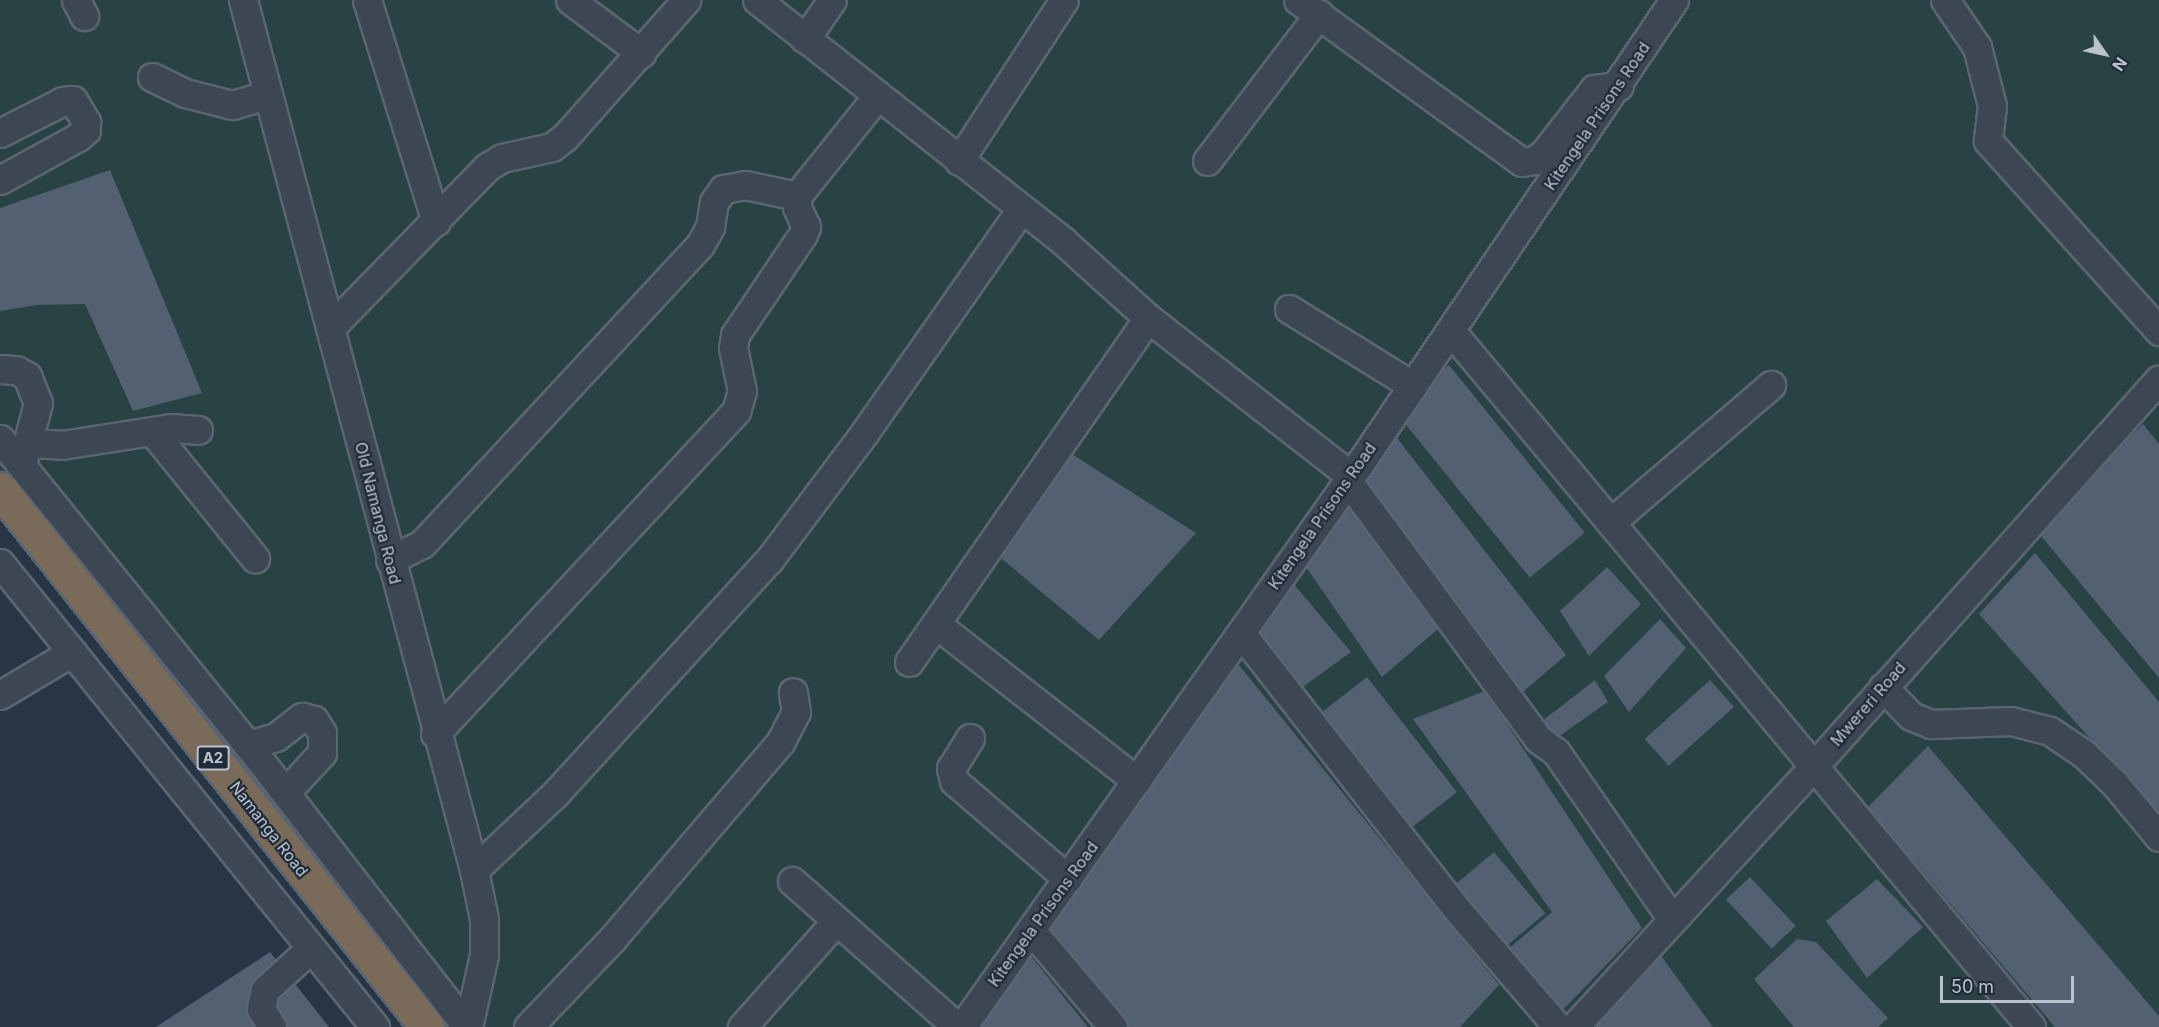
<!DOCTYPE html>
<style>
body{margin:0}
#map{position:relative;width:2159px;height:1027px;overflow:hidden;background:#273544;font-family:Inter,sans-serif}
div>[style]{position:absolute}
.green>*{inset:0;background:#294344}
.building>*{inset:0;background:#526071;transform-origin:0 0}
.roads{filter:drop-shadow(2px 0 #5a6571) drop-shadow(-2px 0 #5a6571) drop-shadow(0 2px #5a6571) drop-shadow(0 -2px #5a6571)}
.minor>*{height:27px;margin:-13.5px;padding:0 13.5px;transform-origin:13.5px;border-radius:13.5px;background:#3c4753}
.highway>*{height:33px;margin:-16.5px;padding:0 16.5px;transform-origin:16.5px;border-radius:16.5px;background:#796a59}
span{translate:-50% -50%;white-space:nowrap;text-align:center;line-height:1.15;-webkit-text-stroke:4.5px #202c39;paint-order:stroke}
.shield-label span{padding:2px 4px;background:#202c39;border:2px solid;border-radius:4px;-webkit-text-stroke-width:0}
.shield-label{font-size:15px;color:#b9c2cd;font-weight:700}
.street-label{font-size:16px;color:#b9c2cd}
.north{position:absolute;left:2075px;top:24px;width:60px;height:60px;-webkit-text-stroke:4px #202c39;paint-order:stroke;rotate:124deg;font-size:16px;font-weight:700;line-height:24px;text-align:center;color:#b9c2cd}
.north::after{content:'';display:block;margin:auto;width:21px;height:27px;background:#b9c2cd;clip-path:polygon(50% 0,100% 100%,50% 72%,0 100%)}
.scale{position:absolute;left:1940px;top:976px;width:134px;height:27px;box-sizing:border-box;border:3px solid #b9c2cd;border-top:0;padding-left:8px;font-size:18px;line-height:21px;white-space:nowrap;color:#b9c2cd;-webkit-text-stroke:4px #202c39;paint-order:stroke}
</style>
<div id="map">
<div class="green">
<div style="clip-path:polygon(0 0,2159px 0,2159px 1027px,429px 1027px,0 489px)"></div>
</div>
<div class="building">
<div style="clip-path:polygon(110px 170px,202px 393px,133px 411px,85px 304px,37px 305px,0 311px,0 208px)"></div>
<div style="left:1449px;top:365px;width:216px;height:71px;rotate:51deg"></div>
<div style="clip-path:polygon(2143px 424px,2159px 444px,2159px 678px,2037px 531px)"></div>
<div style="clip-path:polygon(1397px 438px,1566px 655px,1517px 697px,1356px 488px,1387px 442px)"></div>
<div style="clip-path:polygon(1070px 453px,1196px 533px,1099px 640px,996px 554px)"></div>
<div style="clip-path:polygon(1351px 501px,1438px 629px,1382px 677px,1304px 564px)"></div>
<div style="clip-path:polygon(2035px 553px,2159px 702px,2159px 816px,1979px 614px)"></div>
<div style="clip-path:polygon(1607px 567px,1641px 604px,1589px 656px,1560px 611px)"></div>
<div style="clip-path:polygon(1287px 576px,1351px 652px,1293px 694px,1245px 636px)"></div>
<div style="clip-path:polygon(1660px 619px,1686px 648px,1629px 712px,1604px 676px)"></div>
<div style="clip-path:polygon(1238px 664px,1499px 985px,1460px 1027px,1116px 1027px,1034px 931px)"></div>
<div style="left:1367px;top:677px;width:146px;height:70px;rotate:52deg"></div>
<div style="clip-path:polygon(1595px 680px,1608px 702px,1548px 744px,1537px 725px)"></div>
<div style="left:1710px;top:680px;width:36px;height:88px;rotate:48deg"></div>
<div style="clip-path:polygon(1485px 691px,1642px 928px,1556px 1017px,1506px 951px,1552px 912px,1413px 719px)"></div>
<div style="clip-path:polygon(1928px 746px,2159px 1016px,2159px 1027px,2055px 1027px,1868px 807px)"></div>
<div style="left:1494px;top:852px;width:80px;height:58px;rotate:50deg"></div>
<div style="left:1750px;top:877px;width:67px;height:33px;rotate:47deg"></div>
<div style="clip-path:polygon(1877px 879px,1923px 927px,1867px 978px,1826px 921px)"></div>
<div style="clip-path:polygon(1797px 939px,1816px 942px,1888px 1018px,1878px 1027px,1794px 1027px,1754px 979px)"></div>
<div style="clip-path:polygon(1656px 949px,1713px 1027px,1584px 1027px)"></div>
<div style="clip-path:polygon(270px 952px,329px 1027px,156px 1027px)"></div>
<div style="clip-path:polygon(1030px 955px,1088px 1027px,971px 1027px)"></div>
</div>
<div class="roads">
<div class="minor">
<div style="left:76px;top:0;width:18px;rotate:63deg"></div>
<div style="left:243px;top:0;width:900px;rotate:75.13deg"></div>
<div style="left:474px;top:870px;width:50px;rotate:78.5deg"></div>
<div style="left:484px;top:919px;width:36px;rotate:90deg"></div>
<div style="left:484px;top:955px;width:74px;rotate:102.5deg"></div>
<div style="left:367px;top:0;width:232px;rotate:72.7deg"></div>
<div style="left:570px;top:0;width:89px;rotate:36.7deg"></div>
<div style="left:757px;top:0;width:391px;rotate:38.2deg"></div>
<div style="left:1064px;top:242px;width:113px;rotate:42.1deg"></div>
<div style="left:1148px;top:318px;width:257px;rotate:37.9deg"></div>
<div style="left:1298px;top:0;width:276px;rotate:35.9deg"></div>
<div style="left:1522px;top:162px;width:13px;rotate:-9deg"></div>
<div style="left:1535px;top:160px;width:11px;rotate:-38deg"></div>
<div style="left:1544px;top:153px;width:81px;rotate:-52deg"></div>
<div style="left:1594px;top:89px;width:25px;rotate:-7deg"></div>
<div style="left:1945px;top:0;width:57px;rotate:55.8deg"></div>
<div style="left:1977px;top:47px;width:61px;rotate:75.7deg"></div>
<div style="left:1992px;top:106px;width:35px;rotate:97deg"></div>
<div style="left:1988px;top:141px;width:256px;rotate:48deg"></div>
<div style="left:805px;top:39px;width:47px;rotate:-55.3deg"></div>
<div style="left:152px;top:77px;width:37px;rotate:26deg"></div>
<div style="left:185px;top:93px;width:49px;rotate:14.3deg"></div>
<div style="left:232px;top:105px;width:37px;rotate:-16deg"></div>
<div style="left:0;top:133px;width:71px;rotate:-26.9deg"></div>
<div style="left:63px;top:101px;width:10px;rotate:-6deg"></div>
<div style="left:73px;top:100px;width:26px;rotate:59deg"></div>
<div style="left:86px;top:122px;width:8px;rotate:90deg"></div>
<div style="left:86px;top:130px;width:11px;rotate:139deg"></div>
<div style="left:78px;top:137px;width:89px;rotate:151.1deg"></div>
<div style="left:959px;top:161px;width:192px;rotate:-56.9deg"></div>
<div style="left:1207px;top:161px;width:185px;rotate:-52.7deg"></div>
<div style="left:1289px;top:309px;width:146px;rotate:31.8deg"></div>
<div style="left:330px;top:328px;width:225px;rotate:-45.7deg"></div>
<div style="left:487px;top:167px;width:17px;rotate:-31deg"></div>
<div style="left:502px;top:158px;width:51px;rotate:-12.4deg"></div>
<div style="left:552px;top:147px;width:16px;rotate:-38deg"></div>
<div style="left:565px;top:137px;width:183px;rotate:-48.5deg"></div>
<div style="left:1451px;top:331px;width:906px;rotate:50.19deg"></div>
<div style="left:0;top:369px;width:16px;rotate:4deg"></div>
<div style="left:16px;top:370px;width:13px;rotate:29deg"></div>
<div style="left:27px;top:376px;width:29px;rotate:68deg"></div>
<div style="left:38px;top:403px;width:59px;rotate:104.7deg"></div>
<div style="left:152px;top:431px;width:164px;rotate:51deg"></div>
<div style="left:0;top:439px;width:394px;rotate:51deg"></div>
<div style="left:248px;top:745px;width:357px;rotate:52.2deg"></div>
<div style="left:28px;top:443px;width:34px;rotate:3deg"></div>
<div style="left:62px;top:445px;width:110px;rotate:-8.9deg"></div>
<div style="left:171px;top:428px;width:27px;rotate:4deg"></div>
<div style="left:1348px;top:481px;width:320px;rotate:53.6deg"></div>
<div style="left:1538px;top:739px;width:22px;rotate:36deg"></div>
<div style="left:1556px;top:752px;width:203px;rotate:55.2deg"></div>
<div style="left:1611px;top:522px;width:211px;rotate:-40.6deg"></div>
<div style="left:390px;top:560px;width:36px;rotate:-27deg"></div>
<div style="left:422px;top:544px;width:408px;rotate:-47.1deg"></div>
<div style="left:700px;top:245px;width:21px;rotate:-61deg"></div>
<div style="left:710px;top:227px;width:25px;rotate:-81deg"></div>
<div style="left:714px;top:202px;width:16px;rotate:-55deg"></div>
<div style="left:723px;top:189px;width:22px;rotate:-10deg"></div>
<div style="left:745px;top:185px;width:53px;rotate:11.9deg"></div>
<div style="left:0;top:563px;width:597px;rotate:51.06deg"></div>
<div style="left:936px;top:624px;width:255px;rotate:38deg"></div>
<div style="left:1241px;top:633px;width:348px;rotate:52deg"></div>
<div style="left:1455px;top:907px;width:158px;rotate:49.4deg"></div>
<div style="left:909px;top:662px;width:419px;rotate:-55.2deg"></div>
<div style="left:1883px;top:687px;width:40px;rotate:46deg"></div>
<div style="left:1911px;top:716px;width:22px;rotate:22deg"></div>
<div style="left:1931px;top:724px;width:80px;rotate:-2.1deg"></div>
<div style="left:2011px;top:721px;width:40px;rotate:14.4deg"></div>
<div style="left:2050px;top:731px;width:41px;rotate:34.1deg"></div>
<div style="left:2084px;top:754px;width:43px;rotate:44.1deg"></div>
<div style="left:2115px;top:784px;width:69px;rotate:50.3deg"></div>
<div style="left:0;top:695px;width:84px;rotate:-30.8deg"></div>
<div style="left:435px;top:734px;width:442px;rotate:-47deg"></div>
<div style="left:736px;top:411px;width:21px;rotate:-73deg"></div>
<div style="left:742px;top:391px;width:44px;rotate:-101.8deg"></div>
<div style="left:733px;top:348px;width:13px;rotate:-81deg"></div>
<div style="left:735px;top:335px;width:122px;rotate:-56deg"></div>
<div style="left:803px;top:234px;width:8px;rotate:-67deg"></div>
<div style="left:806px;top:227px;width:22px;rotate:-114deg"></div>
<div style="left:797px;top:207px;width:11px;rotate:-90deg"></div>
<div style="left:797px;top:196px;width:128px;rotate:-51.3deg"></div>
<div style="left:970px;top:738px;width:36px;rotate:122deg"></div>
<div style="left:951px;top:768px;width:13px;rotate:77deg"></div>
<div style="left:954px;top:781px;width:150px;rotate:40.7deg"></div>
<div style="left:248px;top:745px;width:29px;rotate:-16deg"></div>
<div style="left:276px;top:737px;width:33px;rotate:-38deg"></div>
<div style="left:302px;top:717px;width:12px;rotate:14deg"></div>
<div style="left:314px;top:720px;width:15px;rotate:58deg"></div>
<div style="left:322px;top:733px;width:20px;rotate:90deg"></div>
<div style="left:322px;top:753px;width:54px;rotate:132.8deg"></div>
<div style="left:474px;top:870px;width:112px;rotate:-43.2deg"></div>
<div style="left:556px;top:793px;width:316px;rotate:-47.6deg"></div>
<div style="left:769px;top:560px;width:160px;rotate:-53.1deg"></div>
<div style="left:865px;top:432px;width:272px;rotate:-55deg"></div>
<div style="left:792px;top:881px;width:220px;rotate:41.5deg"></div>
<div style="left:1031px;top:930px;width:127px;rotate:49.8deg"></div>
<div style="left:272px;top:1027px;width:21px;rotate:-121deg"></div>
<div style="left:261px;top:1009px;width:19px;rotate:-78deg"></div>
<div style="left:265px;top:990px;width:62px;rotate:-42.4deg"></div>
<div style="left:528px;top:1027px;width:123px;rotate:-46.3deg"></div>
<div style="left:613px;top:938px;width:259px;rotate:-49.5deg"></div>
<div style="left:781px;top:741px;width:33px;rotate:-63deg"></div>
<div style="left:796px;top:712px;width:20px;rotate:-99deg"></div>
<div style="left:742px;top:1027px;width:142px;rotate:-48.4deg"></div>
<div style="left:962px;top:1027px;width:669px;rotate:-54.74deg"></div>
<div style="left:1348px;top:481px;width:581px;rotate:-55.87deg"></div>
<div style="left:1574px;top:1027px;width:355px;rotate:-47.4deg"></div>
<div style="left:1814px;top:766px;width:518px;rotate:-48.28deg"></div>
</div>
<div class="highway">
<div style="left:0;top:489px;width:687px;rotate:51.56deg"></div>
</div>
</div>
<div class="shield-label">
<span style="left:213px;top:758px">A2</span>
</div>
<div class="street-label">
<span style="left:1597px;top:116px;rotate:-56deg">Kitengela Prisons Road</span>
<span style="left:378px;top:513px;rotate:76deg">Old Namanga Road</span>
<span style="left:1322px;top:516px;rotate:-55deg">Kitengela Prisons Road</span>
<span style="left:1868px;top:704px;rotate:-49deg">Mwereri Road</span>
<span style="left:269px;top:829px;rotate:52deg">Namanga Road</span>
<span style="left:1043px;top:914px;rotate:-54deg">Kitengela Prisons Road</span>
</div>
<div class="north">N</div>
<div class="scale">50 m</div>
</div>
